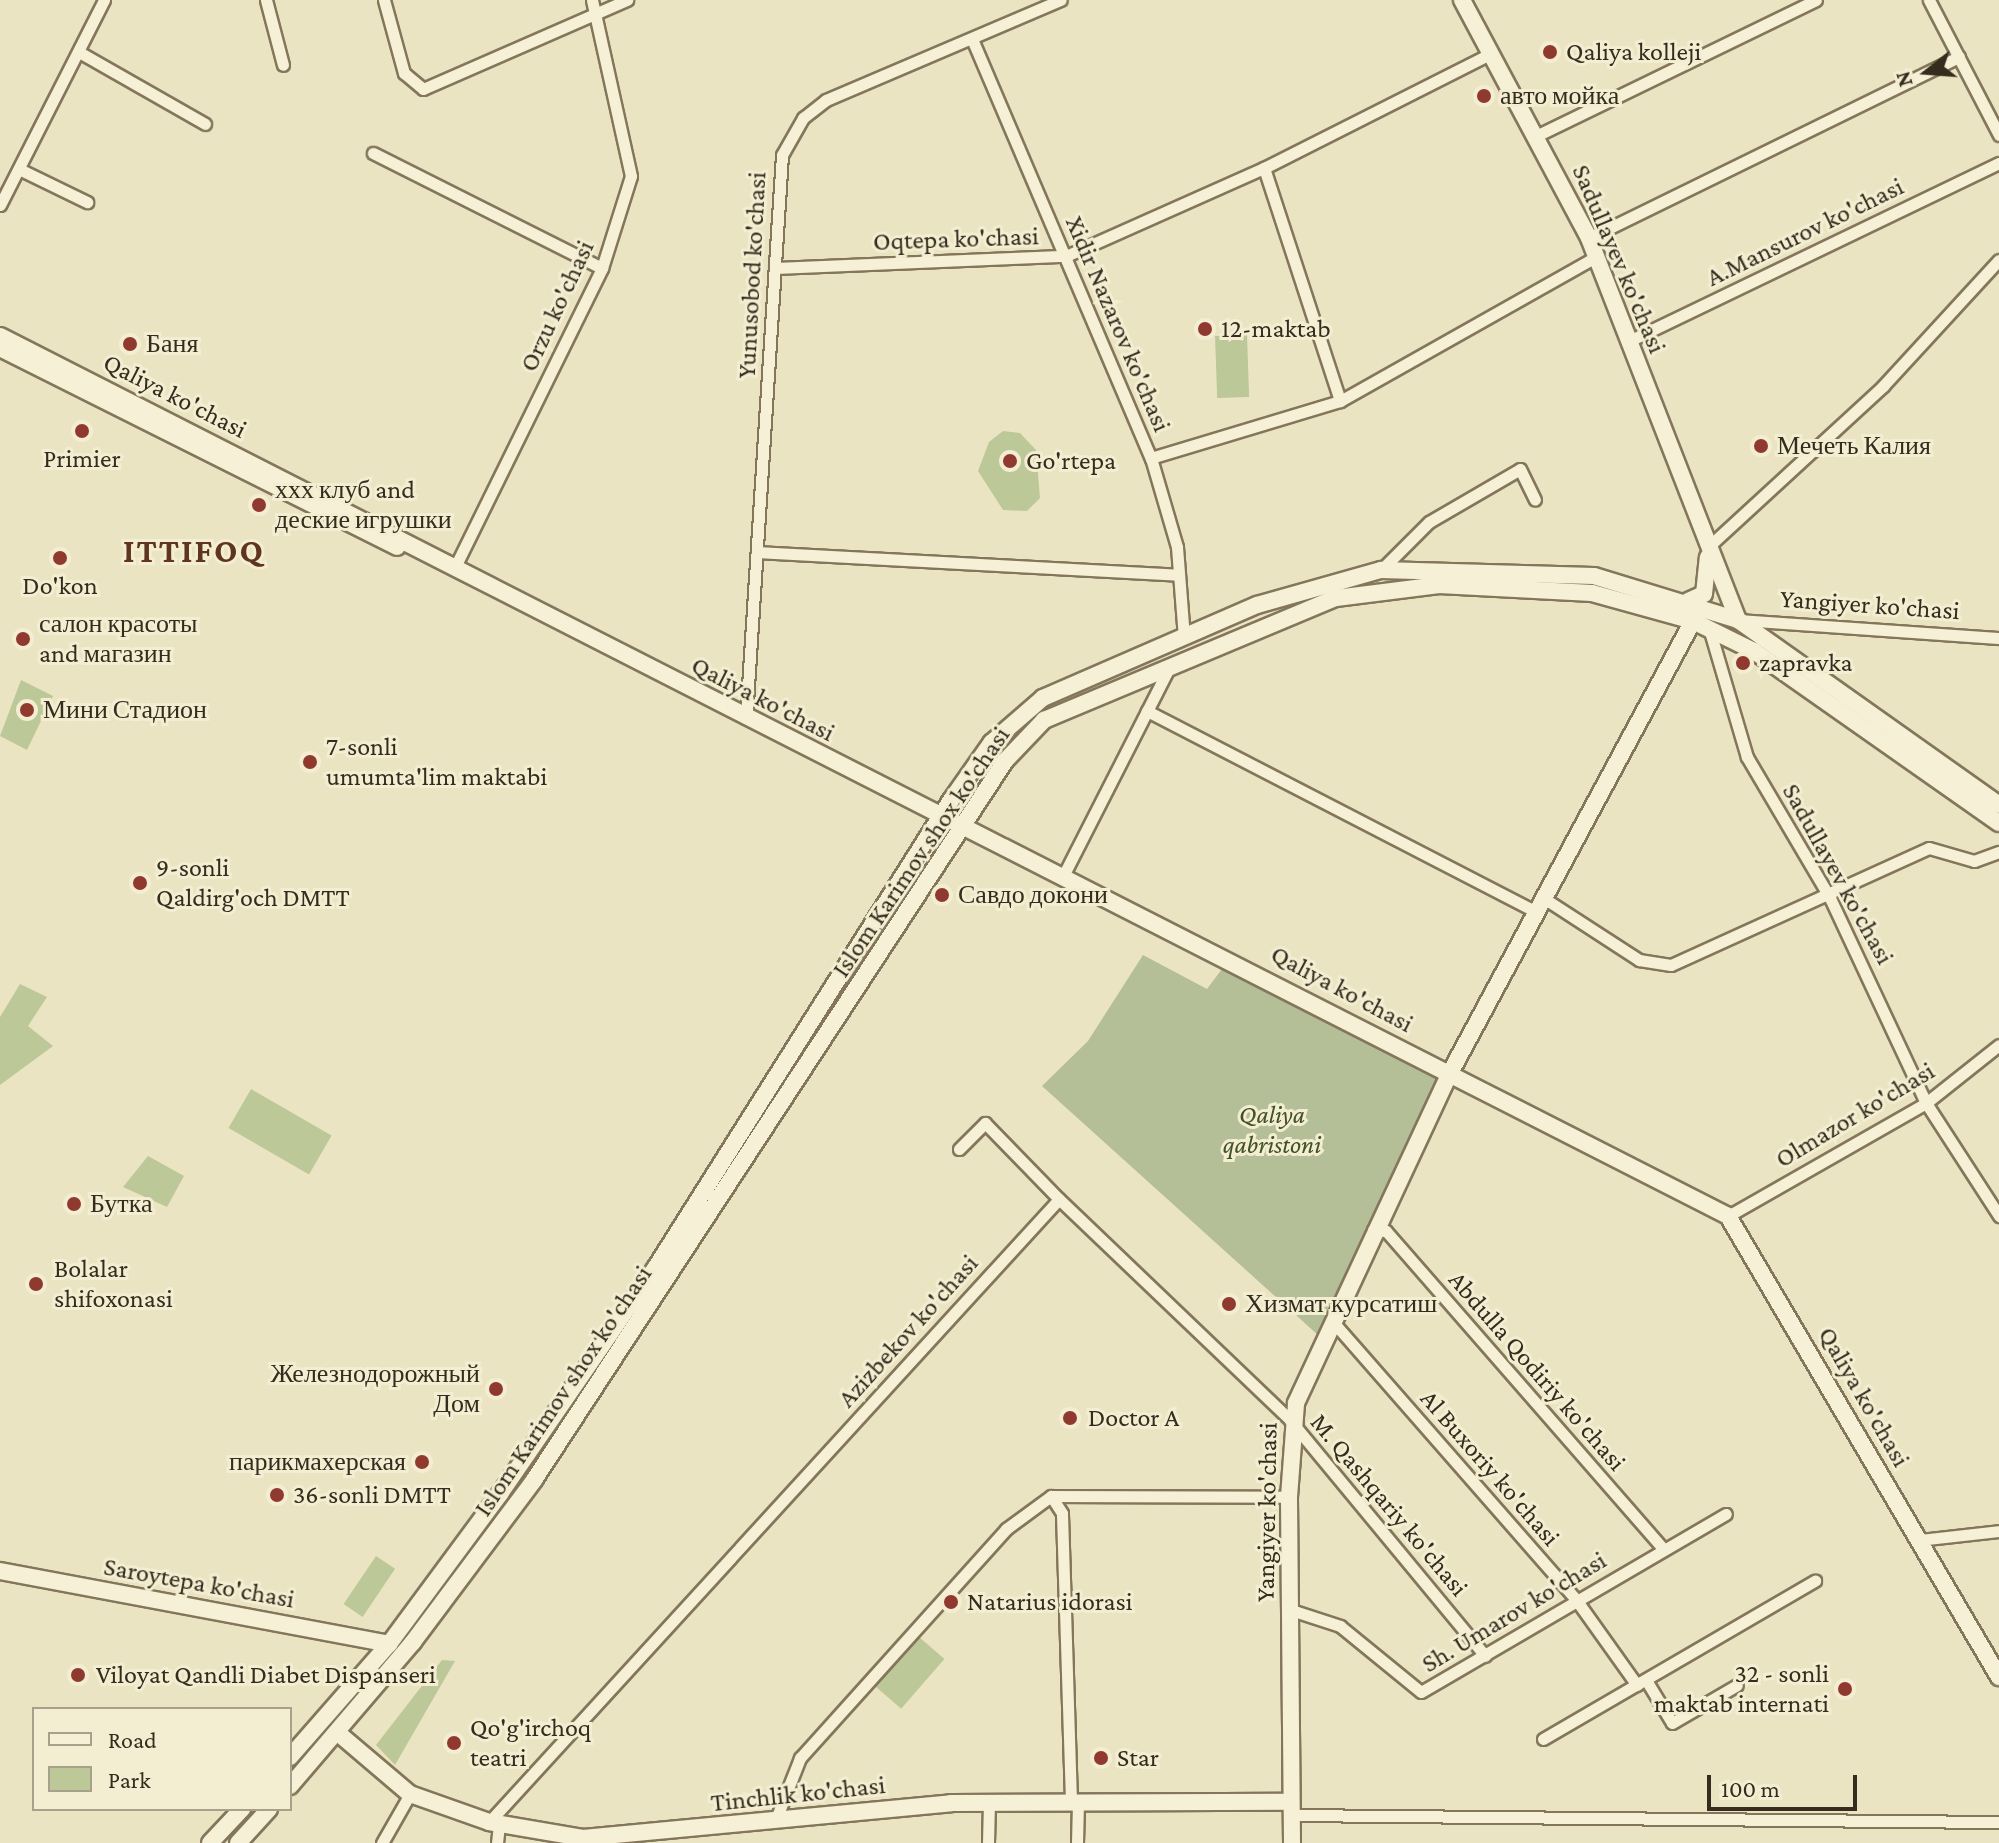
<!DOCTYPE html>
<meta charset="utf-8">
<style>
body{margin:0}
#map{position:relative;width:1999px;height:1843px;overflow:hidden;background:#ebe4c3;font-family:"Crimson Pro",serif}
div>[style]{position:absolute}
.green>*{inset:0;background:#bdc898;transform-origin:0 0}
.cemetery>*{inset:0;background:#b4be97}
.roads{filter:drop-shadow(2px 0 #84765b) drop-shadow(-2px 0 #84765b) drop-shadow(0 2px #84765b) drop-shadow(0 -2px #84765b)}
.street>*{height:11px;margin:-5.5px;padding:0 5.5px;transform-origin:5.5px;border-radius:5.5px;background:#f6f1d6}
.secondary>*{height:16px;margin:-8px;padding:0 8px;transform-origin:8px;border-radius:8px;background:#f6f1d6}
.dots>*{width:22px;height:22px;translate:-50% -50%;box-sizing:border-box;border:4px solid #f3eed2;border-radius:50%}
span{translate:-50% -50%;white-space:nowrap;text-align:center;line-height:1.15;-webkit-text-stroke:6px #f3eed2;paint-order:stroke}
.poi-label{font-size:26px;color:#352c1e}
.left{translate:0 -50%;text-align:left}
.right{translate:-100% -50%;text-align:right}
.street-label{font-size:26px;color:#352c1e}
.park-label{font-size:26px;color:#415026;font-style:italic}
.district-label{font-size:34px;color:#5f3520;font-weight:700;letter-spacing:2px}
.legend{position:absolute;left:32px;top:1707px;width:260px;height:104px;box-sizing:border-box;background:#f3eed2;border:2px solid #a7a08a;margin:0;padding:10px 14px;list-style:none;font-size:24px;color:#352c1e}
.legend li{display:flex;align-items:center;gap:16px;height:40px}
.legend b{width:40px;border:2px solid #a7a08a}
.north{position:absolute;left:1887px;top:32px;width:80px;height:80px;-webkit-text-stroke:6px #f3eed2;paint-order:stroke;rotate:253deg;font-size:22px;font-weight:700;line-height:32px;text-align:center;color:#352c1e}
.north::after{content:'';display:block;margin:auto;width:28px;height:36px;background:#352c1e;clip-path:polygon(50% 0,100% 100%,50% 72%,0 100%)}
.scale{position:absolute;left:1707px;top:1775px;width:150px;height:36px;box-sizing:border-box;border:4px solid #352c1e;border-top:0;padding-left:10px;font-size:24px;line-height:28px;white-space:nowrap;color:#352c1e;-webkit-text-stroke:6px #f3eed2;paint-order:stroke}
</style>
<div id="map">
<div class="green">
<div style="left:1247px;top:335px;width:62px;height:32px;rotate:88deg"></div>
<div style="clip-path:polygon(1003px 431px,1020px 433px,1036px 450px,1040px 498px,1027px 511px,1003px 510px,978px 471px,989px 442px)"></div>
<div style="clip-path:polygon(21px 680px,53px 696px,27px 750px,0 736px)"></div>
<div style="clip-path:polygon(20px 984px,47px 997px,28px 1026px,53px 1046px,0 1085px,0 1017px)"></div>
<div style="left:251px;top:1089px;width:93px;height:45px;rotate:30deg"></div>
<div style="clip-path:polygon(148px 1156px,184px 1176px,167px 1207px,123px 1187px)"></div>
<div style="left:376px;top:1556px;width:23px;height:58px;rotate:34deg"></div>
<div style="left:918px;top:1636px;width:35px;height:66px;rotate:41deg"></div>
<div style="clip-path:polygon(442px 1660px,455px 1661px,395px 1765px,376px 1745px)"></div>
</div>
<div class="cemetery">
<div style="clip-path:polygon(1143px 955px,1207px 989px,1222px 969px,1438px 1079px,1318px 1335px,1042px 1086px,1088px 1041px)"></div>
</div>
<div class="roads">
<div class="street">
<div style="left:266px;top:0;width:67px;rotate:75.3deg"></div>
<div style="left:384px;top:0;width:76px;rotate:74.7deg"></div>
<div style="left:404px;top:73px;width:25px;rotate:40deg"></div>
<div style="left:423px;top:89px;width:223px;rotate:-23.6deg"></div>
<div style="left:1929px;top:0;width:152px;rotate:62.6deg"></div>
<div style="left:972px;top:39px;width:456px;rotate:66.9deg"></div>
<div style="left:1151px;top:458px;width:93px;rotate:73.7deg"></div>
<div style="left:1177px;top:547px;width:90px;rotate:85.6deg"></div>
<div style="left:79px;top:52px;width:145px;rotate:29.7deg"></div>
<div style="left:1538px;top:135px;width:309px;rotate:-25.9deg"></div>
<div style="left:373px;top:153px;width:256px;rotate:26.7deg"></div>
<div style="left:1264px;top:168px;width:245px;rotate:71.9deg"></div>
<div style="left:19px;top:169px;width:76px;rotate:25.9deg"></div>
<div style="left:0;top:205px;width:230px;rotate:-63.1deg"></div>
<div style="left:1589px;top:238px;width:412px;rotate:-26.1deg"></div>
<div style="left:775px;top:268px;width:291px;rotate:-2.4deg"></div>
<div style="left:1066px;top:256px;width:217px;rotate:-24deg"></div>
<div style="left:1264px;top:168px;width:255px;rotate:-26.8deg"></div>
<div style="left:1629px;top:341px;width:411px;rotate:-25.7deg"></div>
<div style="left:1151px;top:458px;width:197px;rotate:-16.8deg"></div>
<div style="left:1340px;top:401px;width:294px;rotate:-29.4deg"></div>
<div style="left:1708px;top:547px;width:238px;rotate:-42.6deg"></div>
<div style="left:1883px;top:386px;width:171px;rotate:-47.4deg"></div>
<div style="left:757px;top:552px;width:421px;rotate:3.1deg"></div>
<div style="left:454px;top:569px;width:335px;rotate:-63.8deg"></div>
<div style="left:602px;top:268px;width:96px;rotate:-72.5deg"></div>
<div style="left:631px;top:176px;width:180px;rotate:-102.5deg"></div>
<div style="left:1381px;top:570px;width:68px;rotate:-45deg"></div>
<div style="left:1429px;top:522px;width:105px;rotate:-30.2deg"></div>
<div style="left:1520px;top:469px;width:34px;rotate:64deg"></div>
<div style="left:1740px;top:620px;width:260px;rotate:4deg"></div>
<div style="left:1709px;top:628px;width:134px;rotate:73.6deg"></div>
<div style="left:1747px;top:757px;width:164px;rotate:59.5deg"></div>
<div style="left:1830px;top:898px;width:226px;rotate:64.9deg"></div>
<div style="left:1926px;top:1103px;width:135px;rotate:57.1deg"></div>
<div style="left:1147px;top:711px;width:437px;rotate:27.3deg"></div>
<div style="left:746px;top:718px;width:564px;rotate:-86.34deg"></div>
<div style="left:782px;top:155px;width:43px;rotate:-60.4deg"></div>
<div style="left:803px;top:118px;width:29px;rotate:-38deg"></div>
<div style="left:826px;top:100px;width:255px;rotate:-23.1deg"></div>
<div style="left:1063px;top:876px;width:236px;rotate:-63deg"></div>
<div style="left:1542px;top:897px;width:116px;rotate:33deg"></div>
<div style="left:1639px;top:960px;width:32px;rotate:9deg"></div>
<div style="left:1671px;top:965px;width:283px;rotate:-24.4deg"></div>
<div style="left:1929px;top:848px;width:47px;rotate:16.1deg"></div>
<div style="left:1974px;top:861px;width:27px;rotate:-20deg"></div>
<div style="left:959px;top:1149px;width:37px;rotate:-45deg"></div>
<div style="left:985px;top:1123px;width:106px;rotate:45.8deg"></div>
<div style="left:1728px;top:1216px;width:228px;rotate:-29.7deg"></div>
<div style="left:1926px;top:1103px;width:93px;rotate:-38.5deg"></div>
<div style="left:1373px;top:1230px;width:13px;rotate:4deg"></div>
<div style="left:1386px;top:1231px;width:422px;rotate:48.9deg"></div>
<div style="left:1334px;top:1323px;width:369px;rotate:48.8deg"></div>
<div style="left:1577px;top:1601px;width:103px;rotate:54.5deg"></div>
<div style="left:1919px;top:1540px;width:81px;rotate:-6.4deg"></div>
<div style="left:1288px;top:1609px;width:55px;rotate:18.1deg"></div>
<div style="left:1340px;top:1626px;width:104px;rotate:39.2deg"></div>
<div style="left:1421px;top:1692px;width:353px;rotate:-30.3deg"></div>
<div style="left:1646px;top:1680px;width:50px;rotate:58.8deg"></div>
<div style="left:1672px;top:1723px;width:75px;rotate:-30.3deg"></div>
<div style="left:1543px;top:1739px;width:315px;rotate:-30.2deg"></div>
<div style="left:1071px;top:1801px;width:288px;rotate:-91.8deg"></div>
<div style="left:1062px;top:1513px;width:20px;rotate:-123deg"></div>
<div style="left:1051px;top:1496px;width:238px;rotate:0.2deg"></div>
<div style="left:1291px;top:1815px;width:708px;rotate:0.57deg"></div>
<div style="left:776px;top:1819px;width:66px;rotate:-68.5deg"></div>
<div style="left:800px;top:1758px;width:308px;rotate:-48deg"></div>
<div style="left:1006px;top:1529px;width:56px;rotate:-36.3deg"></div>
<div style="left:489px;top:1822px;width:844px;rotate:-47.54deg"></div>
<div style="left:1059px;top:1199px;width:320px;rotate:43.7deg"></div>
<div style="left:1290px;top:1420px;width:306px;rotate:50.4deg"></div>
<div style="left:382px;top:1843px;width:56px;rotate:-60.3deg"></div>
<div style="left:497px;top:1843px;width:19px;rotate:-84deg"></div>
<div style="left:988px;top:1843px;width:41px;rotate:-88.6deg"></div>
<div style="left:1077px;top:1843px;width:41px;rotate:-88.6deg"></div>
</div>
<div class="secondary">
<div style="left:1462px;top:0;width:270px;rotate:61.9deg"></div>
<div style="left:1589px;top:238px;width:410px;rotate:68.7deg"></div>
<div style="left:0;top:336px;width:1939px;rotate:26.99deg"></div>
<div style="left:1728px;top:1216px;width:535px;rotate:59.55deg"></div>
<div style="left:0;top:348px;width:444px;rotate:26.6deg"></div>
<div style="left:1688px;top:601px;width:17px;rotate:-24deg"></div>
<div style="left:1704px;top:594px;width:37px;rotate:-84deg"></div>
<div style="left:0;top:1571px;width:396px;rotate:10.6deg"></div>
<div style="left:338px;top:1733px;width:94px;rotate:40.3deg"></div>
<div style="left:410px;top:1794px;width:84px;rotate:19.5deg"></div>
<div style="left:489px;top:1822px;width:95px;rotate:9.7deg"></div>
<div style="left:583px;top:1838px;width:370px;rotate:-5.4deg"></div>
<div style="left:951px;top:1803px;width:340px;rotate:-0.2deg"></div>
<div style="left:290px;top:1757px;width:150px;rotate:-48.8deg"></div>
<div style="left:389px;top:1644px;width:187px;rotate:-53.5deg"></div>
<div style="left:500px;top:1494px;width:275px;rotate:-55.5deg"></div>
<div style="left:656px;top:1267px;width:552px;rotate:-57.72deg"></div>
<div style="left:951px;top:800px;width:70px;rotate:-54.9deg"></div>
<div style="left:991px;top:743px;width:69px;rotate:-40.9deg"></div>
<div style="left:1043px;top:698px;width:233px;rotate:-23.5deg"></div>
<div style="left:1257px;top:605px;width:129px;rotate:-15.8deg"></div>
<div style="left:1381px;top:570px;width:213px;rotate:1.6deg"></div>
<div style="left:1594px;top:576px;width:151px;rotate:17deg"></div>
<div style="left:1738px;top:620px;width:320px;rotate:35.3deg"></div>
<div style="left:290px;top:1786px;width:189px;rotate:-49.5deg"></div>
<div style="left:413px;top:1642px;width:202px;rotate:-53.2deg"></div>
<div style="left:534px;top:1480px;width:860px;rotate:-56.77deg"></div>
<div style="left:1005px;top:761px;width:57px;rotate:-46.4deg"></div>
<div style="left:1044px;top:720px;width:316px;rotate:-22.7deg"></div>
<div style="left:1336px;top:598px;width:104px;rotate:-7.2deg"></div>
<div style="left:1439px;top:585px;width:153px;rotate:3deg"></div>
<div style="left:1592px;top:593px;width:105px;rotate:15.5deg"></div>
<div style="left:1693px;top:621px;width:68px;rotate:26.2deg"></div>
<div style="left:1754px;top:651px;width:299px;rotate:35.1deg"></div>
<div style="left:210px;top:1843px;width:47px;rotate:-46.7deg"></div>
<div style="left:238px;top:1843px;width:46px;rotate:-47.6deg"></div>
<div style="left:1292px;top:1843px;width:346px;rotate:-90.5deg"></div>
<div style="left:1289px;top:1497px;width:94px;rotate:-85.7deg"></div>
<div style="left:1296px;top:1403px;width:364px;rotate:-65deg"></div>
<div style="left:1450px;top:1073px;width:513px;rotate:-61.74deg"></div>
</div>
</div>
<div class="dots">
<div style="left:1550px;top:52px;background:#903a2f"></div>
<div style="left:1484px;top:96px;background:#903a2f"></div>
<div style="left:1205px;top:329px;background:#903a2f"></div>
<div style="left:130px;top:344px;background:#903a2f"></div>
<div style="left:82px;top:431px;background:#903a2f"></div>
<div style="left:1761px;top:446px;background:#903a2f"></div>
<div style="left:1010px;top:461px;background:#903a2f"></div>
<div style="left:259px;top:505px;background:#903a2f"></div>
<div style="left:60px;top:558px;background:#903a2f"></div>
<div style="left:23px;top:639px;background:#903a2f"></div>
<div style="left:1743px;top:663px;background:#903a2f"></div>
<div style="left:27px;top:710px;background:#903a2f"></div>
<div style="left:310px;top:762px;background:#903a2f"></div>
<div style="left:140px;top:883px;background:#903a2f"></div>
<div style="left:942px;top:895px;background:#903a2f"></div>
<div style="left:74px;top:1204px;background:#903a2f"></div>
<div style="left:36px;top:1284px;background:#903a2f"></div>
<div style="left:1229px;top:1304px;background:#903a2f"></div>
<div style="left:496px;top:1389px;background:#903a2f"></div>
<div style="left:1070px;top:1418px;background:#903a2f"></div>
<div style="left:422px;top:1462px;background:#903a2f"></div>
<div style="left:277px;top:1495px;background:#903a2f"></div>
<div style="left:951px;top:1602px;background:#903a2f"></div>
<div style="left:78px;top:1675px;background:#903a2f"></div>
<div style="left:1845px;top:1689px;background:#903a2f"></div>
<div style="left:454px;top:1743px;background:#903a2f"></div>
<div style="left:1101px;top:1758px;background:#903a2f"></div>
</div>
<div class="poi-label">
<span class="left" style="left:1566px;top:52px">Qaliya kolleji</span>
<span class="left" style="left:1500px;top:96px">авто мойка</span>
<span class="left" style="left:1221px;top:329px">12-maktab</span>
<span class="left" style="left:146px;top:344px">Баня</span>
<span class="left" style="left:1777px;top:446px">Мечеть Калия</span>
<span style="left:82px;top:459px">Primier</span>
<span class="left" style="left:1026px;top:461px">Go'rtepa</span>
<span class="left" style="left:275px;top:505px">ххх клуб and<br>деские игрушки</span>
<span style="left:60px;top:586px">Do'kon</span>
<span class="left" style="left:39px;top:639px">салон красоты<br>and магазин</span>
<span class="left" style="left:1759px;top:663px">zapravka</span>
<span class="left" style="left:43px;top:710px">Мини Стадион</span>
<span class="left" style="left:326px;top:762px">7-sonli<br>umumta'lim maktabi</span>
<span class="left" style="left:156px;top:883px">9-sonli<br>Qaldirg'och DMTT</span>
<span class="left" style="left:958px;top:895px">Савдо докони</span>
<span class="left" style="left:90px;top:1204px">Бутка</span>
<span class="left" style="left:54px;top:1284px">Bolalar<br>shifoxonasi</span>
<span class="left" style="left:1245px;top:1304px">Хизмат курсатиш</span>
<span class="right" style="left:480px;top:1389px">Железнодорожный<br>Дом</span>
<span class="left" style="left:1088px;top:1418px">Doctor A</span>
<span class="right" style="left:406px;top:1462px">парикмахерская</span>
<span class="left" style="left:293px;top:1495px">36-sonli DMTT</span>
<span class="left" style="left:967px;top:1602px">Natarius idorasi</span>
<span class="right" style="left:1829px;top:1689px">32 - sonli<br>maktab internati</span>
<span class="left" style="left:96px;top:1675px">Viloyat Qandli Diabet Dispanseri</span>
<span class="left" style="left:470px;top:1743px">Qo'g'irchoq<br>teatri</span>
<span class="left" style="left:1117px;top:1758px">Star</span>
</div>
<div class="street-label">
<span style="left:1805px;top:232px;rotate:-26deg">A.Mansurov ko'chasi</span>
<span style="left:956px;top:239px;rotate:-2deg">Oqtepa ko'chasi</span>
<span style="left:1619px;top:259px;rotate:67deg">Sadullayev ko'chasi</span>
<span style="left:752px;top:275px;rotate:-87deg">Yunusobod ko'chasi</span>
<span style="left:557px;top:306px;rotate:-65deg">Orzu ko'chasi</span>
<span style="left:1118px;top:324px;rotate:67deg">Xidir Nazarov ko'chasi</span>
<span style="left:175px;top:396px;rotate:27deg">Qaliya ko'chasi</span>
<span style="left:1870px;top:605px;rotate:4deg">Yangiyer ko'chasi</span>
<span style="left:763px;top:699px;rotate:27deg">Qaliya ko'chasi</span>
<span style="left:921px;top:852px;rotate:-56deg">Islom Karimov shox ko'chasi</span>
<span style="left:1838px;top:874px;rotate:61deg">Sadullayev ko'chasi</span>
<span style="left:1342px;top:989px;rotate:28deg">Qaliya ko'chasi</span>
<span style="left:1855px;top:1115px;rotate:-31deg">Olmazor ko'chasi</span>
<span style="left:908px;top:1331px;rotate:-48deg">Azizbekov ko'chasi</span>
<span style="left:1537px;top:1371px;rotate:49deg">Abdulla Qodiriy ko'chasi</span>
<span style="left:563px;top:1391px;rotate:-56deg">Islom Karimov shox ko'chasi</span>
<span style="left:1864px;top:1397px;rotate:60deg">Qaliya ko'chasi</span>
<span style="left:1490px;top:1468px;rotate:49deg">Al Buxoriy ko'chasi</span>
<span style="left:1389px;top:1505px;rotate:50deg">M. Qashqariy ko'chasi</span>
<span style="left:1267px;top:1512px;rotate:-89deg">Yangiyer ko'chasi</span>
<span style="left:199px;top:1583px;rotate:10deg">Saroytepa ko'chasi</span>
<span style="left:1514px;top:1612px;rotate:-31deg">Sh. Umarov ko'chasi</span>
<span style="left:798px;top:1794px;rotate:-6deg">Tinchlik ko'chasi</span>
</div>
<div class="park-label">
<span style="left:1272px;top:1130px">Qaliya<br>qabristoni</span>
</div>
<div class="district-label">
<span style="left:194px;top:551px">ITTIFOQ</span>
</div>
<ul class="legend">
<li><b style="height:10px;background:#f6f1d6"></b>Road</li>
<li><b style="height:22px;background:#bdc898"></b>Park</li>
</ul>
<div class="north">N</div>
<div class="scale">100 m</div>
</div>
